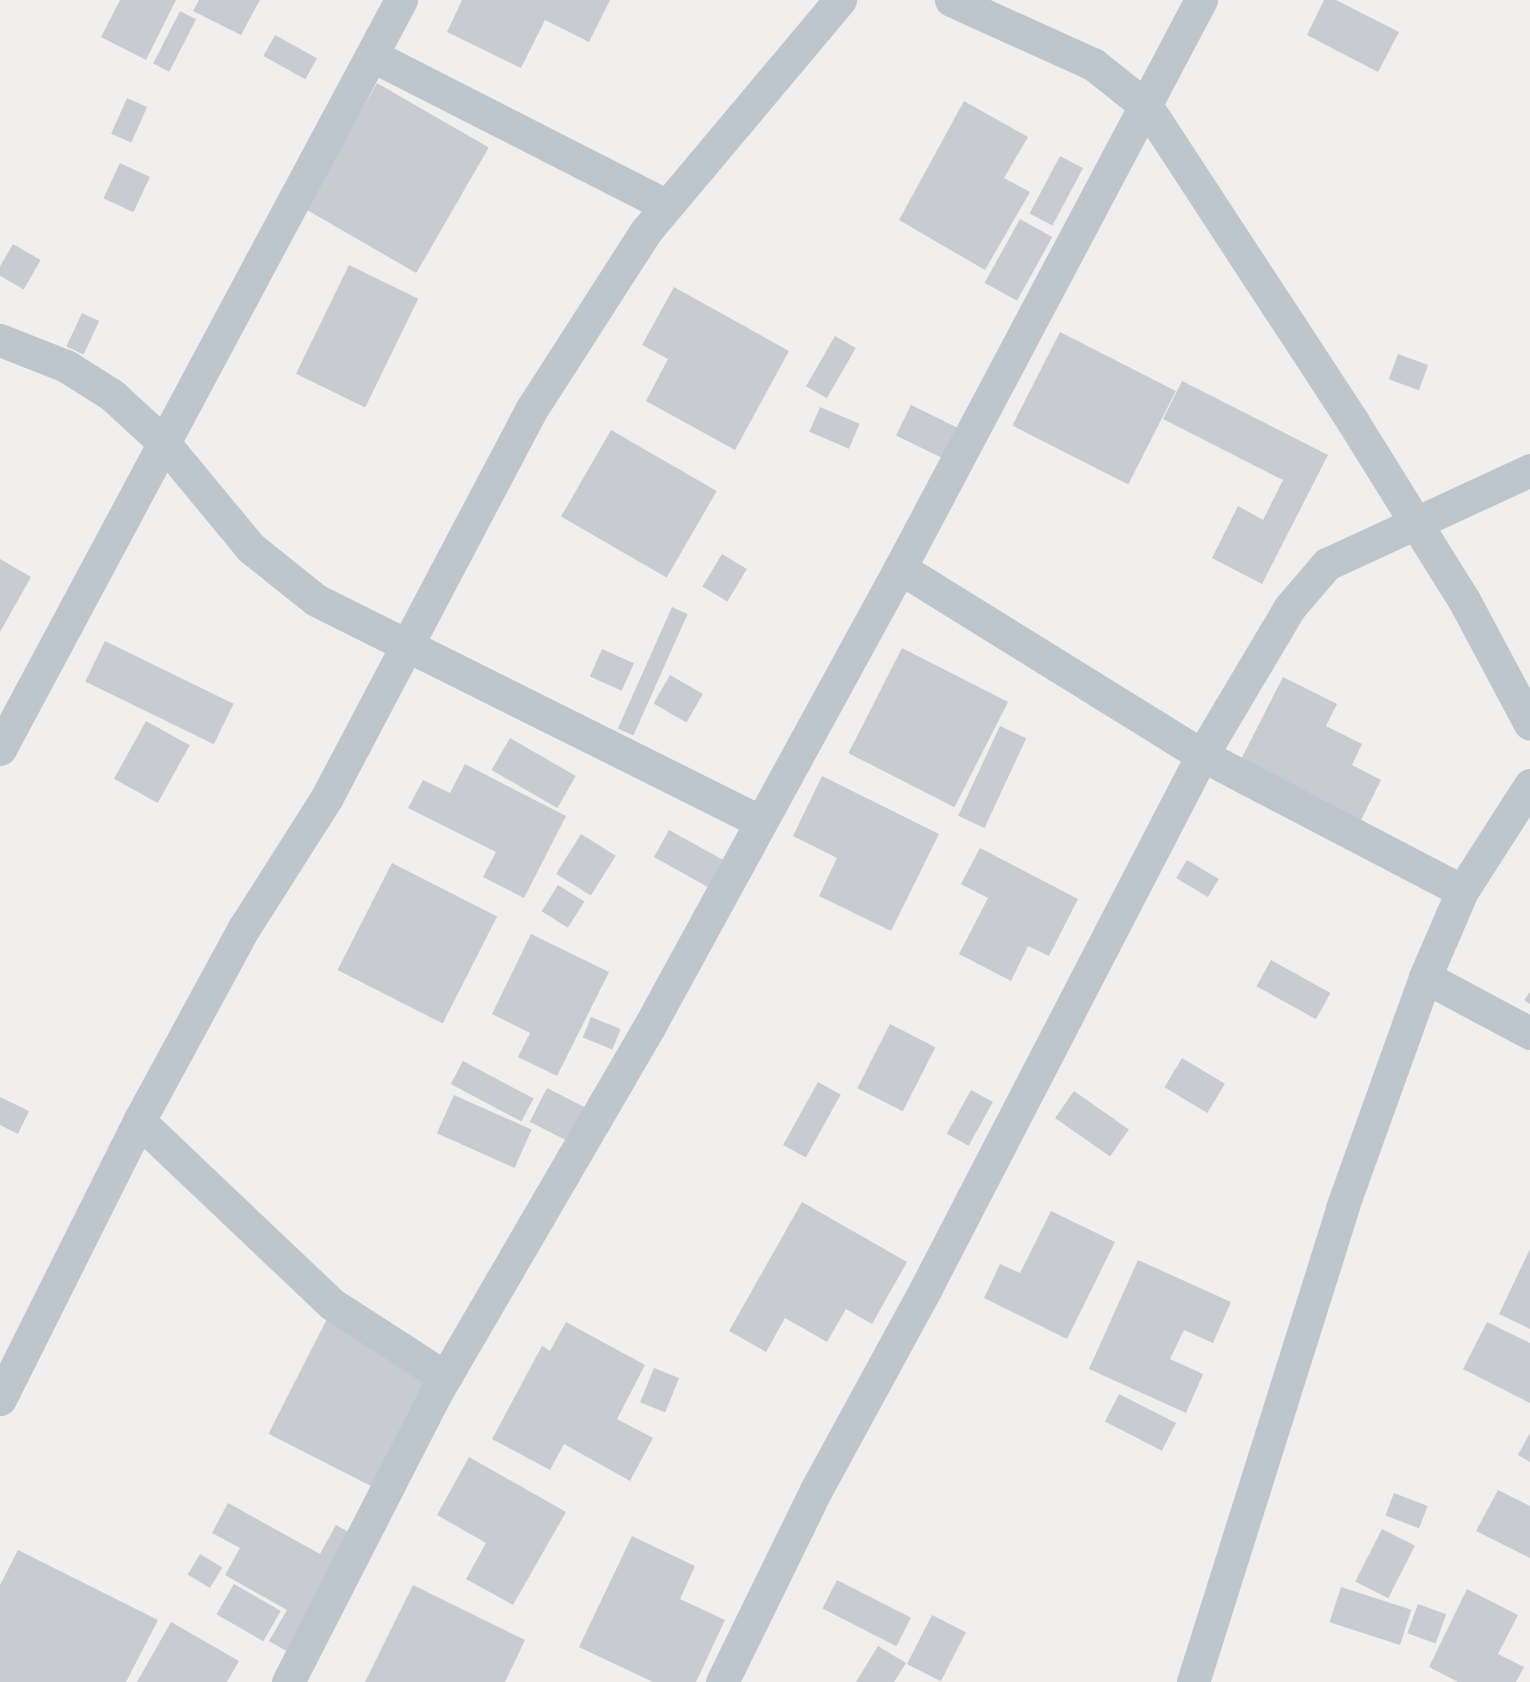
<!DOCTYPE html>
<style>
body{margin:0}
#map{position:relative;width:1530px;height:1682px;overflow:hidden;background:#f1eeee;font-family:"Archivo Narrow",sans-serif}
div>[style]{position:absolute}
.building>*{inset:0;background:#c8cbd1;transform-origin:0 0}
.minor>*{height:33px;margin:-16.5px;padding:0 16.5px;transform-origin:16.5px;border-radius:16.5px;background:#bdc6cd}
span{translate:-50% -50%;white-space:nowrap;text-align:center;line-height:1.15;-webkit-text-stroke:4.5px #fff;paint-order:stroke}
</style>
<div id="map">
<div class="building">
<div style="clip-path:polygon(120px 0,176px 0,146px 60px,101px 37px)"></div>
<div style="clip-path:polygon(199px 0,260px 0,241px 35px,193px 11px)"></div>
<div style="clip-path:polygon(462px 0,610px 0,589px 42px,545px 20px,521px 68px,447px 32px)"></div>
<div style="clip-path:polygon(1324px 0,1336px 0,1399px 32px,1378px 72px,1307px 35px)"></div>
<div style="left:180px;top:11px;width:18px;height:59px;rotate:27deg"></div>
<div style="left:275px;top:35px;width:48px;height:24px;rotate:29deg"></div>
<div style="left:377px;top:83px;width:129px;height:145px;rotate:30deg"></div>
<div style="left:127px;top:98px;width:22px;height:39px;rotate:24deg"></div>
<div style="clip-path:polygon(964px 101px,1028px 137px,1004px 178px,1030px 192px,985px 270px,899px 220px)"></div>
<div style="left:1060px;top:156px;width:26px;height:65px;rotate:28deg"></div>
<div style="left:120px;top:163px;width:33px;height:39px;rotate:25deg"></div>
<div style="left:1020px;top:219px;width:37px;height:73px;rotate:29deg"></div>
<div style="left:13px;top:244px;width:32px;height:34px;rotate:30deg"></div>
<div style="left:349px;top:265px;width:77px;height:121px;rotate:26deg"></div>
<div style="clip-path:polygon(674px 287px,789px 351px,735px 450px,646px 401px,668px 359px,642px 345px)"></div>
<div style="left:82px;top:313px;width:19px;height:37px;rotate:25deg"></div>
<div style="left:1060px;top:332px;width:130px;height:105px;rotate:27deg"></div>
<div style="left:835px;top:336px;width:24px;height:58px;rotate:30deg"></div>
<div style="left:1398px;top:354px;width:32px;height:27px;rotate:20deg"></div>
<div style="clip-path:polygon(1182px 381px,1328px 455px,1262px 584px,1212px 558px,1238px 506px,1263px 520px,1283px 480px,1163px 419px)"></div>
<div style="left:911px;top:405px;width:53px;height:34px;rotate:26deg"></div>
<div style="left:820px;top:407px;width:43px;height:27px;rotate:23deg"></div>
<div style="left:611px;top:430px;width:122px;height:100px;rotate:30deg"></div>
<div style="left:722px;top:554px;width:29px;height:38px;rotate:31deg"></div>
<div style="clip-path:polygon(0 559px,31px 577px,0 632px)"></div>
<div style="left:672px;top:607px;width:17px;height:133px;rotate:24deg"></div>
<div style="left:105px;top:641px;width:143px;height:45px;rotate:26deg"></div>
<div style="left:902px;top:648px;width:119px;height:118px;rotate:27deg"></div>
<div style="left:602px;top:649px;width:35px;height:30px;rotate:24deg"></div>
<div style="left:670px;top:675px;width:38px;height:33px;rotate:30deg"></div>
<div style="clip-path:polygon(1283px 677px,1337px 704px,1326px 726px,1362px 744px,1352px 765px,1381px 780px,1347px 848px,1227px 787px)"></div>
<div style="left:146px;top:721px;width:50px;height:66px;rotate:29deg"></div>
<div style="left:1000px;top:726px;width:29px;height:99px;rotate:25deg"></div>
<div style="left:510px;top:738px;width:76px;height:37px;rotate:30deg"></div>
<div style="clip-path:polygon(465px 764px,566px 816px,524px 898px,483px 877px,496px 852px,408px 808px,423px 780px,450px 793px)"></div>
<div style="clip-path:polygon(822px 776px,939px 834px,891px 931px,819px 896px,837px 858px,793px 836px)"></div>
<div style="left:669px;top:830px;width:63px;height:31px;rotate:29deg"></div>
<div style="left:581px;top:834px;width:41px;height:47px;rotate:32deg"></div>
<div style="clip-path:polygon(980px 848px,1078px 899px,1049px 956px,1028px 946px,1011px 981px,959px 954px,988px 898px,961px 884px)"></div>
<div style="left:1187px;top:860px;width:37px;height:21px;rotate:31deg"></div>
<div style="left:392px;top:863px;width:118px;height:120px;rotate:27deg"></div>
<div style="left:558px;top:885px;width:31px;height:31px;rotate:32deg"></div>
<div style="clip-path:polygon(531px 934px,609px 972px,557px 1076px,518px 1057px,530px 1033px,492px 1014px)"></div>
<div style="left:1271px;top:960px;width:68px;height:30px;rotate:29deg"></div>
<div style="clip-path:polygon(1530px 992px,1530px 1004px,1524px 1000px)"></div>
<div style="left:591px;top:1017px;width:32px;height:22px;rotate:22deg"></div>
<div style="left:890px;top:1024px;width:51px;height:72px;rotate:27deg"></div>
<div style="left:1182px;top:1058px;width:50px;height:34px;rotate:31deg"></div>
<div style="left:463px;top:1061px;width:80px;height:26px;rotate:28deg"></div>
<div style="left:818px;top:1082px;width:26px;height:72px;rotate:29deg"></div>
<div style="left:547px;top:1088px;width:49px;height:38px;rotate:27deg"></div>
<div style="left:971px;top:1090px;width:25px;height:50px;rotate:29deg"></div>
<div style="left:1074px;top:1091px;width:67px;height:33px;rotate:35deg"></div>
<div style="left:454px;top:1095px;width:85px;height:42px;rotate:24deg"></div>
<div style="clip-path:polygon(0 1097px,29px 1111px,18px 1134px,0 1125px)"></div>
<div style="clip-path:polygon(802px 1202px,907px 1262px,872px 1324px,846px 1309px,827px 1342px,785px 1318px,766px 1352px,729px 1331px)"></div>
<div style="clip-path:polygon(1051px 1211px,1115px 1242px,1067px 1339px,984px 1298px,1000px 1264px,1020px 1273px)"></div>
<div style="clip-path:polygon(1530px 1249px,1530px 1329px,1499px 1314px)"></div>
<div style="clip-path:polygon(1138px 1260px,1231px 1302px,1213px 1343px,1184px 1330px,1170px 1359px,1203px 1374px,1186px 1413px,1089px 1369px)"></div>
<div style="left:332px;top:1309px;width:131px;height:140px;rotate:27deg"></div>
<div style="clip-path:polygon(566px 1322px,645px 1365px,617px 1419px,653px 1438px,630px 1481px,564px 1444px,550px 1470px,492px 1439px,542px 1346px,550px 1351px)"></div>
<div style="clip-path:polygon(1487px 1322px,1530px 1343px,1530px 1403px,1463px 1369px)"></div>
<div style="left:654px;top:1368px;width:27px;height:37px;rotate:22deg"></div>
<div style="left:1119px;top:1394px;width:64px;height:31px;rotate:27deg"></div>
<div style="clip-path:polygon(1530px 1433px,1530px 1462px,1518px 1455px)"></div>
<div style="clip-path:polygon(469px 1457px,566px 1512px,513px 1605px,466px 1579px,486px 1543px,437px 1515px)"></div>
<div style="clip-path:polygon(1498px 1490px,1530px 1506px,1530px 1558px,1476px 1531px)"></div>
<div style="left:1394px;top:1493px;width:36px;height:24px;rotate:21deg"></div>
<div style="clip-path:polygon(228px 1503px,320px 1554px,336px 1525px,361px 1539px,304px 1661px,269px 1641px,287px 1610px,225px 1575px,240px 1548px,212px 1533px)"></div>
<div style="left:1382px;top:1529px;width:37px;height:59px;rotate:27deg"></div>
<div style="clip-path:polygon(632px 1536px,695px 1566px,680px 1599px,725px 1620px,696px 1682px,653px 1682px,579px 1647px)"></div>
<div style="clip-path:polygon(18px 1550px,158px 1620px,126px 1682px,0 1682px,0 1585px)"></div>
<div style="left:200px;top:1554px;width:26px;height:24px;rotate:31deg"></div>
<div style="left:837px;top:1580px;width:83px;height:32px;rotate:27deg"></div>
<div style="left:234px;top:1584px;width:54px;height:35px;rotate:30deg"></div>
<div style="clip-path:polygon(413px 1585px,525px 1640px,505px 1682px,365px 1682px)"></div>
<div style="left:1341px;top:1587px;width:74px;height:37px;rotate:18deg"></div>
<div style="clip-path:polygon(1467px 1589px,1518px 1615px,1498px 1654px,1524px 1667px,1516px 1682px,1458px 1682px,1429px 1667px)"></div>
<div style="left:1418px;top:1604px;width:30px;height:31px;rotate:20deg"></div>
<div style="left:932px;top:1615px;width:38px;height:55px;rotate:27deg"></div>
<div style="clip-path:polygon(171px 1622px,239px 1661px,227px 1682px,137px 1682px)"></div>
<div style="clip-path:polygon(878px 1646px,906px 1663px,894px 1682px,856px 1682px)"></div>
</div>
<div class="minor">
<div style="left:951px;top:0;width:156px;rotate:24.3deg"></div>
<div style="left:1093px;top:64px;width:69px;rotate:38.5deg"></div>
<div style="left:1147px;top:107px;width:376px;rotate:56.8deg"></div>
<div style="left:1353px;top:422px;width:210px;rotate:58.1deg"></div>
<div style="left:1464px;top:600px;width:140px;rotate:62deg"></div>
<div style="left:373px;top:56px;width:329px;rotate:27deg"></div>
<div style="left:0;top:340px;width:71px;rotate:21.5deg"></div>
<div style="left:66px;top:366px;width:54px;rotate:32.2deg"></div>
<div style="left:112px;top:395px;width:71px;rotate:42.7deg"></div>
<div style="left:164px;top:443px;width:136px;rotate:50.4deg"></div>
<div style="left:251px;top:548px;width:83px;rotate:38.7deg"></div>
<div style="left:316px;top:600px;width:495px;rotate:26.5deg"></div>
<div style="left:900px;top:568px;width:643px;rotate:-62.08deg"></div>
<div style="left:0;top:749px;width:850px;rotate:-61.84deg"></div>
<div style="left:1425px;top:977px;width:119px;rotate:28.1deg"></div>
<div style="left:139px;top:1121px;width:266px;rotate:43.5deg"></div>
<div style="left:332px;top:1304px;width:135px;rotate:32.9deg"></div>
<div style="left:0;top:1399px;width:311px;rotate:-63.4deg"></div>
<div style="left:139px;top:1121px;width:220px;rotate:-61.5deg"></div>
<div style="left:244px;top:928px;width:155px;rotate:-57.6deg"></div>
<div style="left:327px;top:797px;width:437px;rotate:-62.2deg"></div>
<div style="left:531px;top:410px;width:213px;rotate:-57.3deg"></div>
<div style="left:646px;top:231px;width:302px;rotate:-50deg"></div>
<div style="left:288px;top:1682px;width:325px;rotate:-62.9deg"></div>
<div style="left:436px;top:1393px;width:423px;rotate:-59.8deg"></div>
<div style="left:649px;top:1027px;width:523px;rotate:-61.33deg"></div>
<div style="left:900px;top:568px;width:355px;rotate:31.8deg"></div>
<div style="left:1202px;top:755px;width:293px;rotate:27.6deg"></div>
<div style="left:722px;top:1682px;width:214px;rotate:-63.9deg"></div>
<div style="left:816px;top:1490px;width:230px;rotate:-61.4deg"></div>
<div style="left:926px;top:1288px;width:600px;rotate:-62.62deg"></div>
<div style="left:1202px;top:755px;width:172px;rotate:-59.3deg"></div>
<div style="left:1290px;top:607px;width:57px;rotate:-49.3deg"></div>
<div style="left:1327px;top:564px;width:224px;rotate:-24.8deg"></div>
<div style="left:1193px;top:1682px;width:497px;rotate:-72.5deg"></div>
<div style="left:1342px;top:1208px;width:245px;rotate:-70.2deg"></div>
<div style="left:1425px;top:977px;width:94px;rotate:-66.7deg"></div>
<div style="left:1462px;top:891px;width:126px;rotate:-57.3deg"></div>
</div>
</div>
